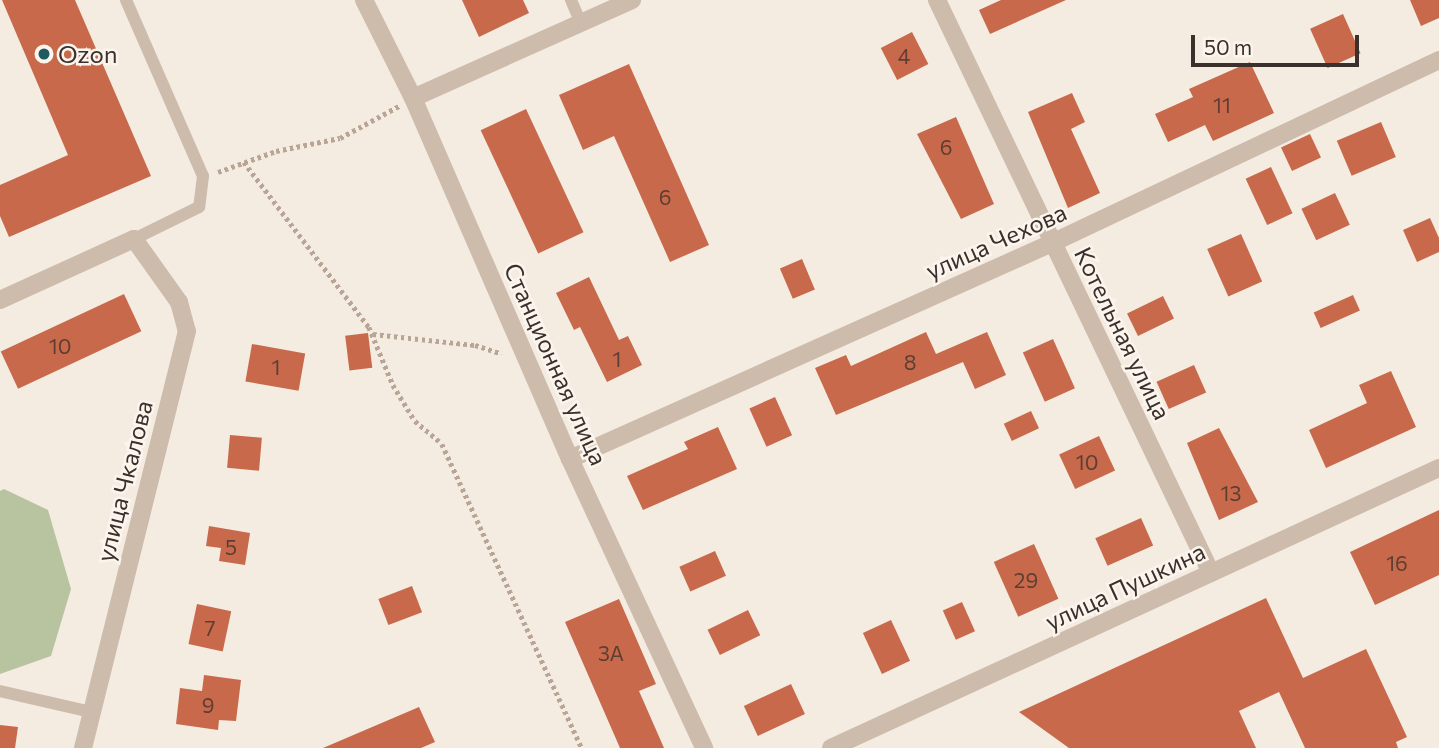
<!DOCTYPE html>
<meta charset="utf-8">
<style>
body{margin:0}
#map{position:relative;width:1439px;height:748px;overflow:hidden;background:#f4ebe1;font-family:Commissioner,sans-serif}
div>[style]{position:absolute}
.green>*{inset:0;background:#b8c4a0}
.building>*{inset:0;background:#c8694b;transform-origin:0 0}
.path>*{height:4.5px;margin-top:-2.25px;transform-origin:0;background:repeating-linear-gradient(90deg,#b9a596 0 3.5px,transparent 0 7px)}
.service>*{height:12px;margin:-6px;padding:0 6px;transform-origin:6px;border-radius:6px;background:#cdbbac}
.minor>*{height:18px;margin:-9px;padding:0 9px;transform-origin:9px;border-radius:9px;background:#cdbbac}
.dots>*{width:19px;height:19px;translate:-50% -50%;box-sizing:border-box;border:4px solid #fbf5ee;border-radius:50%}
span{translate:-50% -50%;white-space:nowrap;text-align:center;line-height:1.15;-webkit-text-stroke:5px #fbf5ee;paint-order:stroke}
.number-label{font-size:21px;color:#5e3e33}
.number-label span{-webkit-text-stroke-width:0}
.poi-label{font-size:24px;color:#3b302b}
.left{translate:0 -50%;text-align:left}
.street-label{font-size:24px;color:#3b302b}
.scale{position:absolute;left:1191px;top:35px;width:168px;height:32px;box-sizing:border-box;border:4px solid #3b302b;border-top:0;padding-left:9px;font-size:21px;line-height:24px;white-space:nowrap;color:#3b302b;-webkit-text-stroke:5px #fbf5ee;paint-order:stroke}
</style>
<div id="map">
<div class="green">
<div style="clip-path:polygon(4px 489px,48px 510px,71px 589px,51px 656px,0 674px,0 491px)"></div>
</div>
<div class="building">
<div style="clip-path:polygon(2px 0,75px 0,151px 176px,9px 237px,0 216px,0 185px,68px 155px)"></div>
<div style="clip-path:polygon(462px 0,523px 0,529px 13px,479px 37px)"></div>
<div style="clip-path:polygon(1001px 0,1066px 0,990px 34px,979px 10px)"></div>
<div style="clip-path:polygon(1410px 0,1439px 0,1439px 18px,1421px 26px)"></div>
<div style="left:1343px;top:14px;width:43px;height:36px;rotate:66deg"></div>
<div style="left:912px;top:32px;width:36px;height:35px;rotate:63deg"></div>
<div style="clip-path:polygon(1250px 62px,1274px 113px,1213px 141px,1205px 125px,1168px 142px,1155px 114px,1193px 97px,1189px 89px)"></div>
<div style="clip-path:polygon(629px 64px,709px 245px,670px 262px,614px 136px,583px 150px,559px 95px)"></div>
<div style="clip-path:polygon(1072px 93px,1085px 122px,1071px 129px,1100px 193px,1068px 208px,1028px 112px)"></div>
<div style="left:526px;top:109px;width:136px;height:50px;rotate:65deg"></div>
<div style="clip-path:polygon(956px 117px,994px 204px,961px 219px,917px 134px)"></div>
<div style="left:1381px;top:122px;width:38px;height:48px;rotate:67deg"></div>
<div style="left:1310px;top:134px;width:26px;height:32px;rotate:65deg"></div>
<div style="left:1271px;top:167px;width:51px;height:28px;rotate:65deg"></div>
<div style="left:1335px;top:193px;width:35px;height:37px;rotate:65deg"></div>
<div style="clip-path:polygon(1430px 218px,1439px 238px,1439px 252px,1417px 262px,1403px 230px)"></div>
<div style="left:1241px;top:234px;width:52px;height:37px;rotate:66deg"></div>
<div style="left:802px;top:259px;width:33px;height:24px;rotate:67deg"></div>
<div style="clip-path:polygon(589px 277px,619px 340px,628px 336px,642px 365px,607px 382px,580px 327px,574px 330px,556px 293px)"></div>
<div style="left:124px;top:294px;width:41px;height:136px;rotate:65deg"></div>
<div style="left:1353px;top:295px;width:17px;height:43px;rotate:66deg"></div>
<div style="left:1163px;top:296px;width:25px;height:40px;rotate:64deg"></div>
<div style="clip-path:polygon(926px 332px,936px 354px,987px 332px,1006px 375px,975px 389px,963px 362px,836px 415px,815px 368px,846px 355px,851px 366px)"></div>
<div style="left:368px;top:333px;width:35px;height:23px;rotate:83deg"></div>
<div style="left:1053px;top:339px;width:54px;height:33px;rotate:66deg"></div>
<div style="left:252px;top:344px;width:54px;height:38px;rotate:10deg"></div>
<div style="left:1194px;top:365px;width:30px;height:41px;rotate:66deg"></div>
<div style="clip-path:polygon(1391px 371px,1416px 427px,1326px 468px,1309px 430px,1367px 403px,1359px 385px)"></div>
<div style="left:775px;top:397px;width:42px;height:28px;rotate:66deg"></div>
<div style="left:1031px;top:411px;width:19px;height:30px;rotate:65deg"></div>
<div style="clip-path:polygon(718px 427px,737px 469px,643px 510px,627px 476px,688px 449px,684px 442px)"></div>
<div style="clip-path:polygon(1219px 428px,1258px 502px,1219px 520px,1187px 443px)"></div>
<div style="left:230px;top:435px;width:32px;height:33px;rotate:5deg"></div>
<div style="left:1099px;top:436px;width:38px;height:44px;rotate:65deg"></div>
<div style="clip-path:polygon(1439px 510px,1439px 575px,1375px 605px,1350px 552px)"></div>
<div style="left:1141px;top:518px;width:30px;height:50px;rotate:66deg"></div>
<div style="clip-path:polygon(209px 526px,250px 533px,245px 565px,219px 561px,221px 548px,206px 546px)"></div>
<div style="left:1034px;top:544px;width:60px;height:44px;rotate:66deg"></div>
<div style="left:715px;top:551px;width:27px;height:39px;rotate:66deg"></div>
<div style="left:412px;top:586px;width:28px;height:36px;rotate:69deg"></div>
<div style="clip-path:polygon(1266px 598px,1303px 678px,1366px 649px,1407px 737px,1396px 742px,1398px 748px,1305px 748px,1279px 692px,1239px 711px,1256px 748px,1069px 748px,1019px 712px)"></div>
<div style="clip-path:polygon(619px 599px,656px 684px,639px 691px,664px 748px,620px 748px,565px 622px)"></div>
<div style="left:962px;top:602px;width:32px;height:21px;rotate:66deg"></div>
<div style="left:197px;top:604px;width:35px;height:41px;rotate:12deg"></div>
<div style="left:748px;top:610px;width:28px;height:45px;rotate:64deg"></div>
<div style="left:891px;top:620px;width:45px;height:31px;rotate:65deg"></div>
<div style="clip-path:polygon(204px 675px,241px 680px,236px 721px,219px 720px,218px 730px,176px 724px,180px 688px,202px 691px)"></div>
<div style="left:791px;top:684px;width:33px;height:52px;rotate:65deg"></div>
<div style="clip-path:polygon(419px 707px,435px 742px,421px 748px,323px 748px)"></div>
<div style="clip-path:polygon(0 725px,18px 727px,15px 748px,0 748px)"></div>
</div>
<div class="path">
<div style="left:244px;top:162px;width:207px;rotate:52.9deg"></div>
<div style="left:369px;top:327px;width:63px;rotate:67.5deg"></div>
<div style="left:393px;top:385px;width:42px;rotate:58.6deg"></div>
<div style="left:415px;top:421px;width:35px;rotate:40deg"></div>
<div style="left:442px;top:444px;width:335px;rotate:65.3deg"></div>
<div style="left:218px;top:172px;width:62px;rotate:-19.9deg"></div>
<div style="left:276px;top:151px;width:65px;rotate:-11.5deg"></div>
<div style="left:340px;top:138px;width:67px;rotate:-28.5deg"></div>
<div style="left:373px;top:334px;width:103px;rotate:6.2deg"></div>
<div style="left:475px;top:345px;width:28px;rotate:18deg"></div>
</div>
<div class="service">
<div style="left:126px;top:0;width:192px;rotate:66.4deg"></div>
<div style="left:203px;top:176px;width:31px;rotate:97deg"></div>
<div style="left:199px;top:207px;width:72px;rotate:153.8deg"></div>
<div style="left:571px;top:0;width:25px;rotate:67deg"></div>
<div style="left:0;top:691px;width:93px;rotate:13deg"></div>
</div>
<div class="minor">
<div style="left:364px;top:0;width:110px;rotate:63.4deg"></div>
<div style="left:413px;top:98px;width:394px;rotate:66.5deg"></div>
<div style="left:570px;top:459px;width:319px;rotate:65.1deg"></div>
<div style="left:937px;top:0;width:635px;rotate:64.44deg"></div>
<div style="left:413px;top:98px;width:240px;rotate:-24.1deg"></div>
<div style="left:0;top:300px;width:147px;rotate:-24.5deg"></div>
<div style="left:134px;top:239px;width:77px;rotate:54.5deg"></div>
<div style="left:179px;top:302px;width:30px;rotate:75deg"></div>
<div style="left:187px;top:331px;width:430px;rotate:104deg"></div>
<div style="left:570px;top:459px;width:528px;rotate:-24.14deg"></div>
<div style="left:1052px;top:243px;width:428px;rotate:-25.3deg"></div>
<div style="left:831px;top:748px;width:669px;rotate:-24.73deg"></div>
</div>
<div class="dots">
<div style="left:44px;top:54px;background:#1f5a5e"></div>
</div>
<div class="number-label">
<span style="left:904px;top:56px">4</span>
<span style="left:1222px;top:105px">11</span>
<span style="left:946px;top:147px">6</span>
<span style="left:665px;top:197px">6</span>
<span style="left:60px;top:346px">10</span>
<span style="left:617px;top:359px">1</span>
<span style="left:910px;top:362px">8</span>
<span style="left:276px;top:367px">1</span>
<span style="left:1087px;top:462px">10</span>
<span style="left:1231px;top:493px">13</span>
<span style="left:231px;top:547px">5</span>
<span style="left:1397px;top:563px">16</span>
<span style="left:1026px;top:580px">29</span>
<span style="left:210px;top:628px">7</span>
<span style="left:611px;top:653px">3А</span>
<span style="left:208px;top:705px">9</span>
</div>
<div class="poi-label">
<span class="left" style="left:58px;top:54px">Ozon</span>
</div>
<div class="street-label">
<span style="left:996px;top:241px;rotate:-24deg">улица Чехова</span>
<span style="left:1123px;top:333px;rotate:64deg">Котельная улица</span>
<span style="left:556px;top:364px;rotate:66deg">Станционная улица</span>
<span style="left:124px;top:481px;rotate:-76deg">улица Чкалова</span>
<span style="left:1125px;top:586px;rotate:-25deg">улица Пушкина</span>
</div>
<div class="scale">50 m</div>
</div>
